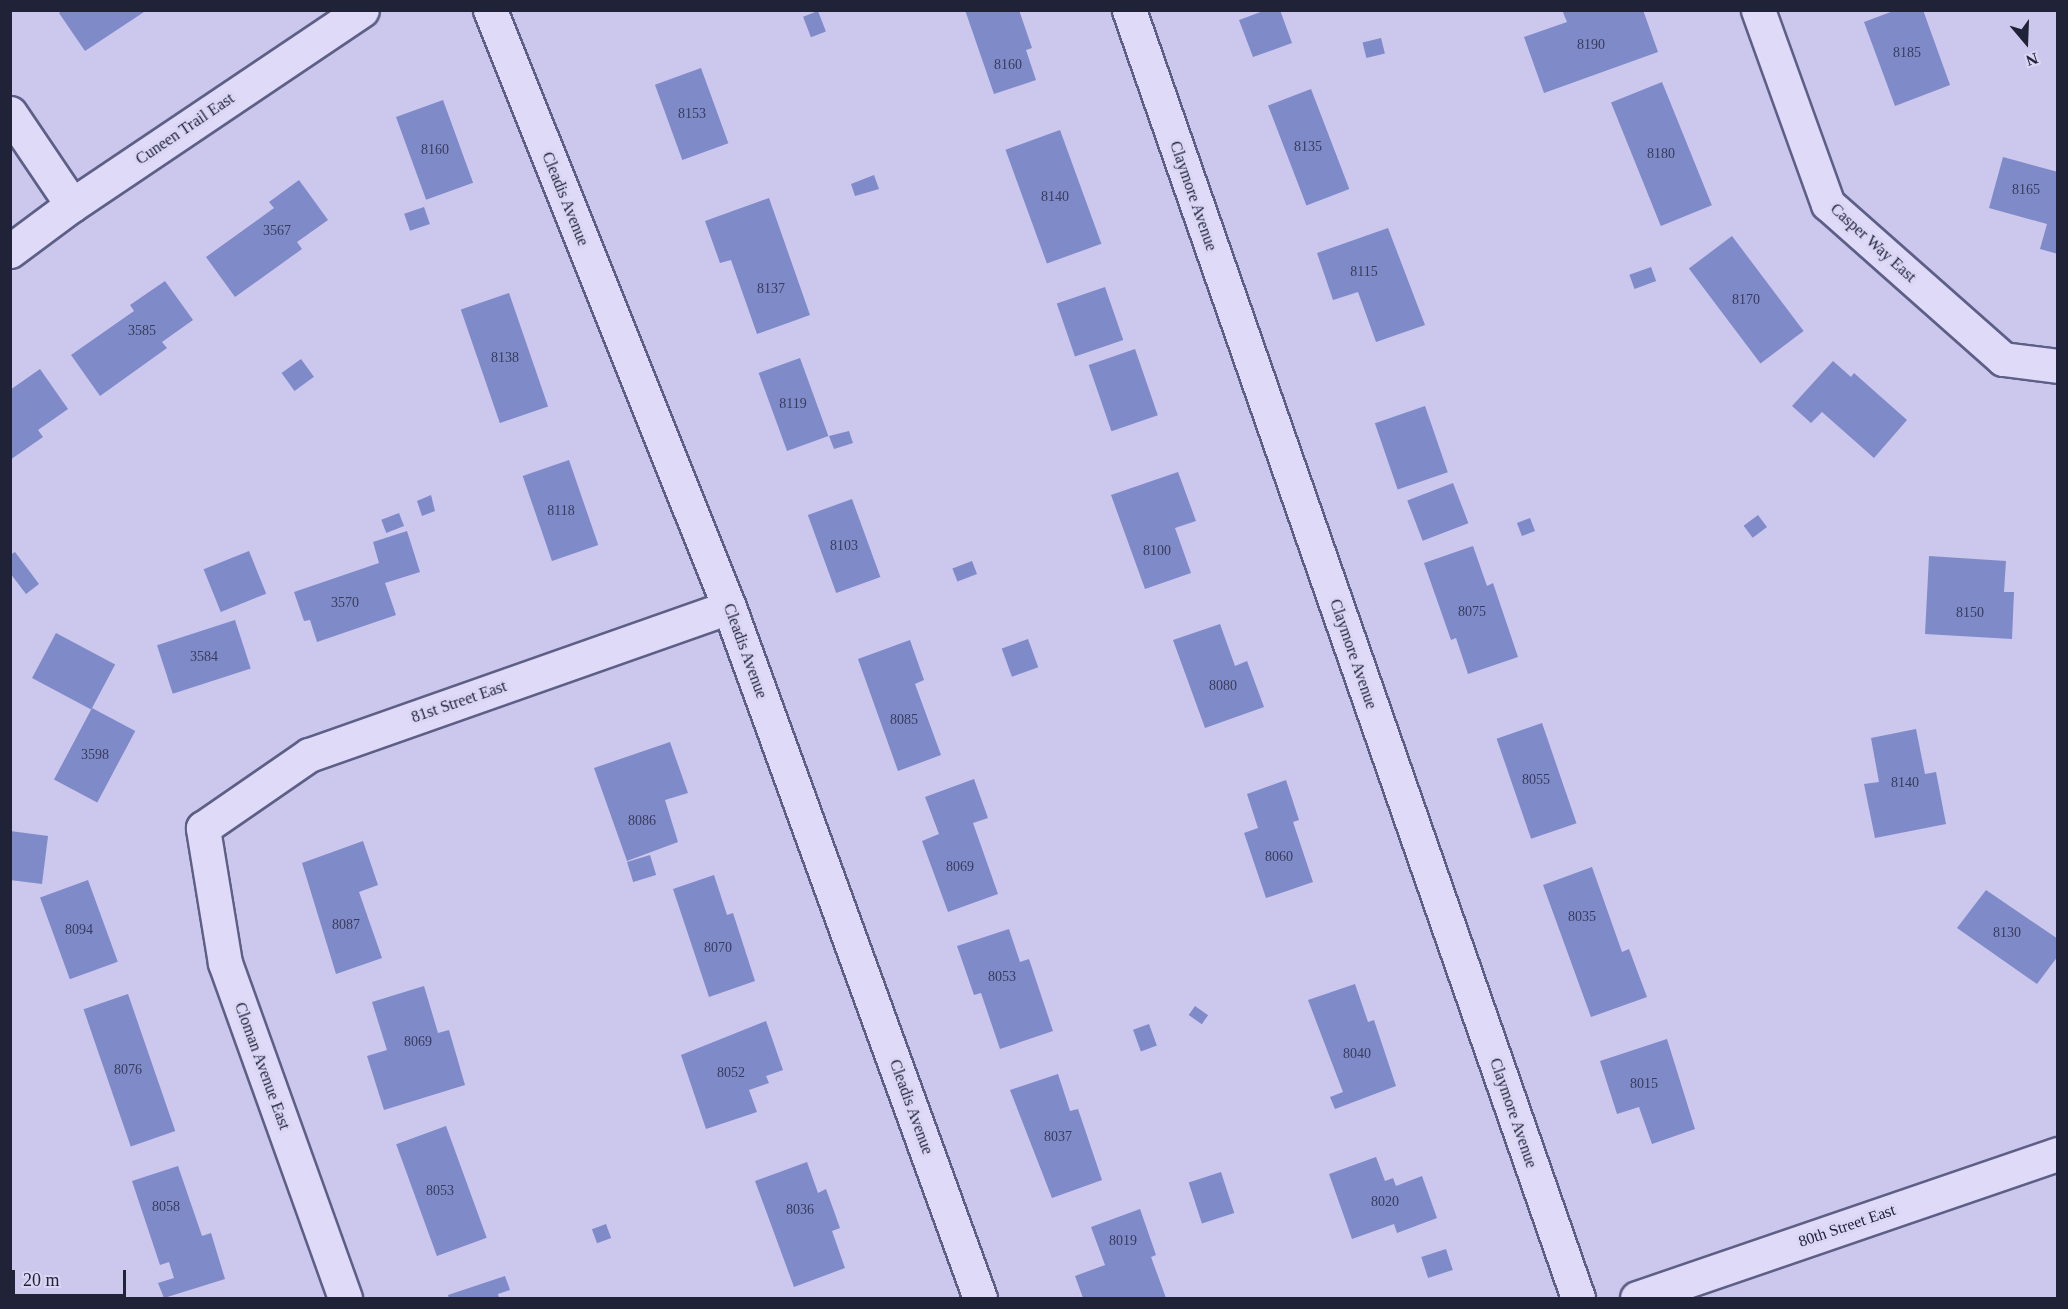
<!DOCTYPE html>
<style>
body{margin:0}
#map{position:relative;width:2068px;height:1309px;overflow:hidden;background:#ccc7ec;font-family:"Times New Roman",serif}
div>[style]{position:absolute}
.building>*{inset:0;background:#7f8ac9;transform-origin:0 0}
.roads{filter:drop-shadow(2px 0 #5d5f87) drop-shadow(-2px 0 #5d5f87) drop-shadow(0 2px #5d5f87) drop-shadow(0 -2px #5d5f87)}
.street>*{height:33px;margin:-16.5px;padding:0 16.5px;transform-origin:16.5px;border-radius:16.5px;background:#dedaf7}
.secondary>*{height:33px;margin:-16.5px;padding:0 16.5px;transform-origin:16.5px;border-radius:16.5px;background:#dedaf7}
span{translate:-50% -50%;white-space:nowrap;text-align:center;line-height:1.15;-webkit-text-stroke:6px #dad6f4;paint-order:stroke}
.number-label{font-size:14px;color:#383c5c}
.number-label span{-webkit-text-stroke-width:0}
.street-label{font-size:16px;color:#202238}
.frame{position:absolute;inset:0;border:12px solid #202238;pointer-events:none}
.north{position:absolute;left:1996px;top:12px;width:60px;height:60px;-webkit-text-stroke:4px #dad6f4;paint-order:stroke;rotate:161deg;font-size:16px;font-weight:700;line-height:24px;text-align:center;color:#202238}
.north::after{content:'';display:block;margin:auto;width:21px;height:27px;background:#202238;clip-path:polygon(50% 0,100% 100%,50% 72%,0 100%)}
.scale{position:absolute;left:12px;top:1270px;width:114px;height:27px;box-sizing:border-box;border:3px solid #202238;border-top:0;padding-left:8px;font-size:18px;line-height:21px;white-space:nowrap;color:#202238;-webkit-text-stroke:4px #dad6f4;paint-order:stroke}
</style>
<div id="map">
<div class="building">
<div style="clip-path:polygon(62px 10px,147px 10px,85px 51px,59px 13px)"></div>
<div style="clip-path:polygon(965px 10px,1019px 10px,1032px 48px,1026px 50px,1036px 80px,994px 94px)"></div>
<div style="clip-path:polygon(1266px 10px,1280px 10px,1292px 43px,1253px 57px,1239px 20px)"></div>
<div style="clip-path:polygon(1562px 10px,1643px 10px,1658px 52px,1544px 93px,1524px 37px,1567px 22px)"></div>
<div style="clip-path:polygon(1896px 10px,1923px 10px,1950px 85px,1895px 106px,1864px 22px)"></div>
<div style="left:818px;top:11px;width:22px;height:16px;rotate:69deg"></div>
<div style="left:1381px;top:38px;width:16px;height:19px;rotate:76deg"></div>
<div style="left:701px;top:68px;width:80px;height:49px;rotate:70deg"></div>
<div style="left:1662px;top:82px;width:133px;height:55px;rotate:68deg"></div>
<div style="left:1311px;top:89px;width:107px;height:46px;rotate:69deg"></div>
<div style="left:443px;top:100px;width:88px;height:50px;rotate:70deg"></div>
<div style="left:1060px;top:130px;width:121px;height:58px;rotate:70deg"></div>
<div style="clip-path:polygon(2003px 157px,2058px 172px,2058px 254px,2040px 249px,2047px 224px,1989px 208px)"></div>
<div style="clip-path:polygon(874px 175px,879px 189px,855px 196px,851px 184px)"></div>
<div style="clip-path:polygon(299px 180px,328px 220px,297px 242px,302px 249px,235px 297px,206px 257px,274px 208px,269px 202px)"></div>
<div style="clip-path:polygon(769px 198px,810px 315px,757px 334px,731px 260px,720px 263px,705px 221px)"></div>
<div style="left:424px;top:207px;width:18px;height:21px;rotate:71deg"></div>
<div style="clip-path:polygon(1388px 228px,1425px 325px,1376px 342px,1358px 292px,1333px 300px,1317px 253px)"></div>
<div style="left:1732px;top:236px;width:119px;height:54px;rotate:53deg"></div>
<div style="left:1651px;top:267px;width:15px;height:23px;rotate:70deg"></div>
<div style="clip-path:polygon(165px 281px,193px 320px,162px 342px,167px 348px,100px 396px,71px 355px,134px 311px,130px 305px)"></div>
<div style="left:1105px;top:287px;width:56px;height:51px;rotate:71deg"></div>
<div style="left:509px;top:293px;width:120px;height:51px;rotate:71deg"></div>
<div style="left:1135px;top:349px;width:70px;height:49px;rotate:71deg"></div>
<div style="left:800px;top:358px;width:83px;height:44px;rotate:70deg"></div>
<div style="left:301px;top:359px;width:22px;height:24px;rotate:54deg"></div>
<div style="clip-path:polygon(1833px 361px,1851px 377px,1854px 373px,1907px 420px,1874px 458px,1822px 412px,1811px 423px,1792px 406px)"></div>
<div style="clip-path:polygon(40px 369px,68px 409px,38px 430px,43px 437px,10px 460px,10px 390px)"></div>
<div style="left:1425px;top:406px;width:70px;height:53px;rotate:71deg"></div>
<div style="clip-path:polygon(849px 431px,853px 443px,834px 449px,829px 436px)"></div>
<div style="left:569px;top:460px;width:90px;height:49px;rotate:71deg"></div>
<div style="clip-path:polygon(1178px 472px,1196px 521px,1175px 528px,1191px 573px,1145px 589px,1111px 495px)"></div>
<div style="left:1453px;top:483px;width:43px;height:49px;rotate:69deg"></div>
<div style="clip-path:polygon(431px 495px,435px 511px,422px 516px,417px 501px)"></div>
<div style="left:852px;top:499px;width:83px;height:47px;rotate:70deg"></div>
<div style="left:399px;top:513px;width:14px;height:19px;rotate:69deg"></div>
<div style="left:1758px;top:515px;width:15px;height:18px;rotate:53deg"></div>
<div style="left:1530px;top:518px;width:14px;height:14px;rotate:69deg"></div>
<div style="clip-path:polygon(407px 531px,420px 572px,385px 583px,396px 615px,317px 642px,310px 620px,304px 621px,294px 592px,379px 563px,373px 542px)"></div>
<div style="clip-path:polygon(1473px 546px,1487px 586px,1493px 583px,1518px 657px,1468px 674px,1456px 638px,1451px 640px,1424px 563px)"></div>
<div style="left:249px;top:551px;width:46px;height:49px;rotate:68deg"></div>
<div style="clip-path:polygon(15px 552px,39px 584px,26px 594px,10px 573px,10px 555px)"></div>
<div style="clip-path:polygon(1929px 556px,2006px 561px,2004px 592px,2014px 592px,2012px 639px,1925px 634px)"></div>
<div style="left:972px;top:561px;width:14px;height:21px;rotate:69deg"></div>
<div style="left:235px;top:620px;width:51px;height:82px;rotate:72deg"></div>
<div style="clip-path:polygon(1220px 624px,1235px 666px,1247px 661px,1264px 707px,1205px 728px,1173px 640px)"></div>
<div style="left:56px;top:633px;width:67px;height:51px;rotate:28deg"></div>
<div style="left:1028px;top:639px;width:30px;height:28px;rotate:70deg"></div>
<div style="clip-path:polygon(910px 640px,924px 680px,915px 684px,941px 755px,898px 771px,858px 659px)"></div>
<div style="left:92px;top:708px;width:49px;height:81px;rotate:28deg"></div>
<div style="left:1542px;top:723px;width:106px;height:48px;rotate:71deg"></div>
<div style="clip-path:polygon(1916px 729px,1925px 774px,1936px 772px,1946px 824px,1875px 838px,1864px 784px,1879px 782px,1871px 738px)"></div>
<div style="clip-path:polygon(670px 742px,688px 793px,665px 800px,678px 842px,627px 861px,594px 768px)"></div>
<div style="clip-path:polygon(974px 779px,988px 818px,973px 823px,998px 894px,948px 912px,922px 841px,939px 834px,925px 797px)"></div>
<div style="clip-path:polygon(1286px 780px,1299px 820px,1293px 822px,1313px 882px,1266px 898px,1244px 833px,1258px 828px,1247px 794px)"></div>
<div style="clip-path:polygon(10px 831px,48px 836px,42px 884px,10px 880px)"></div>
<div style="clip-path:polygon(363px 841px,378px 885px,359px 892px,382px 958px,336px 974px,302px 863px)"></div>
<div style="left:650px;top:855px;width:21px;height:24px;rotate:73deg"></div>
<div style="clip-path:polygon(1592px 867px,1622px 952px,1629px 949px,1647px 997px,1591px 1017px,1543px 885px)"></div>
<div style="clip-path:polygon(714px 875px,727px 915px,733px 913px,755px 981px,709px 997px,673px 889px)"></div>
<div style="left:88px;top:880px;width:87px;height:51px;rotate:70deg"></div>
<div style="clip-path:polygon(1986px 890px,2058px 939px,2058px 956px,2037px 984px,1957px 928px)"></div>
<div style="clip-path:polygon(1009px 929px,1020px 962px,1029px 959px,1053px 1031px,1000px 1049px,981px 993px,974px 995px,957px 946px)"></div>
<div style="clip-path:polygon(1355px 984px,1368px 1022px,1374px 1020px,1396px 1086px,1335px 1109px,1330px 1097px,1343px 1092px,1308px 1000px)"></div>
<div style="clip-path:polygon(424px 986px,438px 1033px,449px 1030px,465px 1085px,384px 1110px,367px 1056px,387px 1050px,372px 1002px)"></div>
<div style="left:128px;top:994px;width:145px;height:47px;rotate:71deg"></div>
<div style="left:1195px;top:1006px;width:16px;height:11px;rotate:35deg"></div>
<div style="clip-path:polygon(766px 1021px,783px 1070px,766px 1076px,769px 1083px,749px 1090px,757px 1112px,706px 1129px,681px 1055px)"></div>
<div style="left:1149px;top:1024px;width:23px;height:17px;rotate:70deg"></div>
<div style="clip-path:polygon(1667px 1039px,1695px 1129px,1652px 1144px,1639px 1107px,1617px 1114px,1600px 1061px)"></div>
<div style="clip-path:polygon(1058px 1074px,1070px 1111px,1078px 1109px,1102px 1180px,1052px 1198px,1010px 1090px)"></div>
<div style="left:446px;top:1126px;width:119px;height:53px;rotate:70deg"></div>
<div style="clip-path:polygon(1376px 1157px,1385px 1181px,1393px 1178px,1396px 1186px,1422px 1176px,1437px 1218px,1397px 1233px,1394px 1224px,1352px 1239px,1329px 1174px)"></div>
<div style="clip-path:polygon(807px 1162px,818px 1193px,826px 1189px,840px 1228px,832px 1231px,845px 1268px,794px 1287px,755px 1181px)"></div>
<div style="clip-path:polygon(178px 1166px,202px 1236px,211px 1233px,225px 1279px,164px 1298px,158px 1283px,174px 1278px,169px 1262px,160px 1265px,132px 1181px)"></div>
<div style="left:1221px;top:1172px;width:43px;height:34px;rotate:72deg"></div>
<div style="clip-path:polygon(1140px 1209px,1156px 1255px,1151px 1257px,1166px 1298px,1083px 1298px,1075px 1276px,1105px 1265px,1091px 1227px)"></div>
<div style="left:606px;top:1224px;width:15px;height:15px;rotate:70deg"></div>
<div style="left:1446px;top:1249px;width:22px;height:26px;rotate:72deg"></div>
<div style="clip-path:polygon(505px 1276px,510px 1290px,498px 1294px,499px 1298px,449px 1298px,448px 1295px)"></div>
</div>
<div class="roads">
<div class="street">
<div style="left:490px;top:10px;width:643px;rotate:68.18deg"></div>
<div style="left:729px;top:607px;width:735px;rotate:70.04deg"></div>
<div style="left:1129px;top:10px;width:1364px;rotate:70.78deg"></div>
<div style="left:1758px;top:10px;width:206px;rotate:70.2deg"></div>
<div style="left:1828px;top:204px;width:234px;rotate:41.5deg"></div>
<div style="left:2003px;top:359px;width:55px;rotate:7.3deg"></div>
<div style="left:10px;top:113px;width:111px;rotate:56deg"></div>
<div style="left:10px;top:251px;width:77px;rotate:-36.6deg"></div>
<div style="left:72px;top:205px;width:349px;rotate:-33.9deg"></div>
<div style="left:345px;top:1298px;width:356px;rotate:-109.7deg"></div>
<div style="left:225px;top:963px;width:137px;rotate:-99.3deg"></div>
<div style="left:203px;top:828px;width:129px;rotate:-34.6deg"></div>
<div style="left:309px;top:755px;width:445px;rotate:-19.4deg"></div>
</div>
<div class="secondary">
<div style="left:1637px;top:1298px;width:445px;rotate:-18.9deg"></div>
</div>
</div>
<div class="number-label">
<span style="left:1591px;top:45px">8190</span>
<span style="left:1907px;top:53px">8185</span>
<span style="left:1008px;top:65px">8160</span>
<span style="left:692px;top:114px">8153</span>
<span style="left:1308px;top:147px">8135</span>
<span style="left:435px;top:150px">8160</span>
<span style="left:1661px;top:154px">8180</span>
<span style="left:2026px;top:190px">8165</span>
<span style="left:1055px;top:197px">8140</span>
<span style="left:277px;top:231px">3567</span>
<span style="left:1364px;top:272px">8115</span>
<span style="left:771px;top:289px">8137</span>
<span style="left:1746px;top:300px">8170</span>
<span style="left:142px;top:331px">3585</span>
<span style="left:505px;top:358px">8138</span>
<span style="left:793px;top:404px">8119</span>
<span style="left:561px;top:511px">8118</span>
<span style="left:844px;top:546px">8103</span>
<span style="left:1157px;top:551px">8100</span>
<span style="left:345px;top:603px">3570</span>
<span style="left:1472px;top:612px">8075</span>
<span style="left:1970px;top:613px">8150</span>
<span style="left:204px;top:657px">3584</span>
<span style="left:1223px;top:686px">8080</span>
<span style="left:904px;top:720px">8085</span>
<span style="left:95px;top:755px">3598</span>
<span style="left:1536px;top:780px">8055</span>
<span style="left:1905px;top:783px">8140</span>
<span style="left:642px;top:821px">8086</span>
<span style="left:1279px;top:857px">8060</span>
<span style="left:960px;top:867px">8069</span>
<span style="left:1582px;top:917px">8035</span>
<span style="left:346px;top:925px">8087</span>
<span style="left:79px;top:930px">8094</span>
<span style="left:2007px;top:933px">8130</span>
<span style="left:718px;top:948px">8070</span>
<span style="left:1002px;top:977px">8053</span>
<span style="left:418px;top:1042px">8069</span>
<span style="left:1357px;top:1054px">8040</span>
<span style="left:128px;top:1070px">8076</span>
<span style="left:731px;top:1073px">8052</span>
<span style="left:1644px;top:1084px">8015</span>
<span style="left:1058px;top:1137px">8037</span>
<span style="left:440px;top:1191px">8053</span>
<span style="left:1385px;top:1202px">8020</span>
<span style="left:166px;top:1207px">8058</span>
<span style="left:800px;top:1210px">8036</span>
<span style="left:1123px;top:1241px">8019</span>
</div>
<div class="street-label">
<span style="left:185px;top:129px;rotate:-34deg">Cuneen Trail East</span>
<span style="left:1193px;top:196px;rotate:71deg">Claymore Avenue</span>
<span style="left:565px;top:199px;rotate:68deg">Cleadis Avenue</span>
<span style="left:1873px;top:243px;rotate:42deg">Casper Way East</span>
<span style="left:745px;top:651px;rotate:70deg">Cleadis Avenue</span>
<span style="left:1353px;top:654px;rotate:71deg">Claymore Avenue</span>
<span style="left:459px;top:702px;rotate:-19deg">81st Street East</span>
<span style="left:262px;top:1066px;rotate:70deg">Cloman Avenue East</span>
<span style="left:911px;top:1107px;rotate:70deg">Cleadis Avenue</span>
<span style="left:1513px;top:1113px;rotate:71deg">Claymore Avenue</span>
<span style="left:1847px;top:1226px;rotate:-19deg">80th Street East</span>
</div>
<div class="frame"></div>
<div class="north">N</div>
<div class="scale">20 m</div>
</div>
